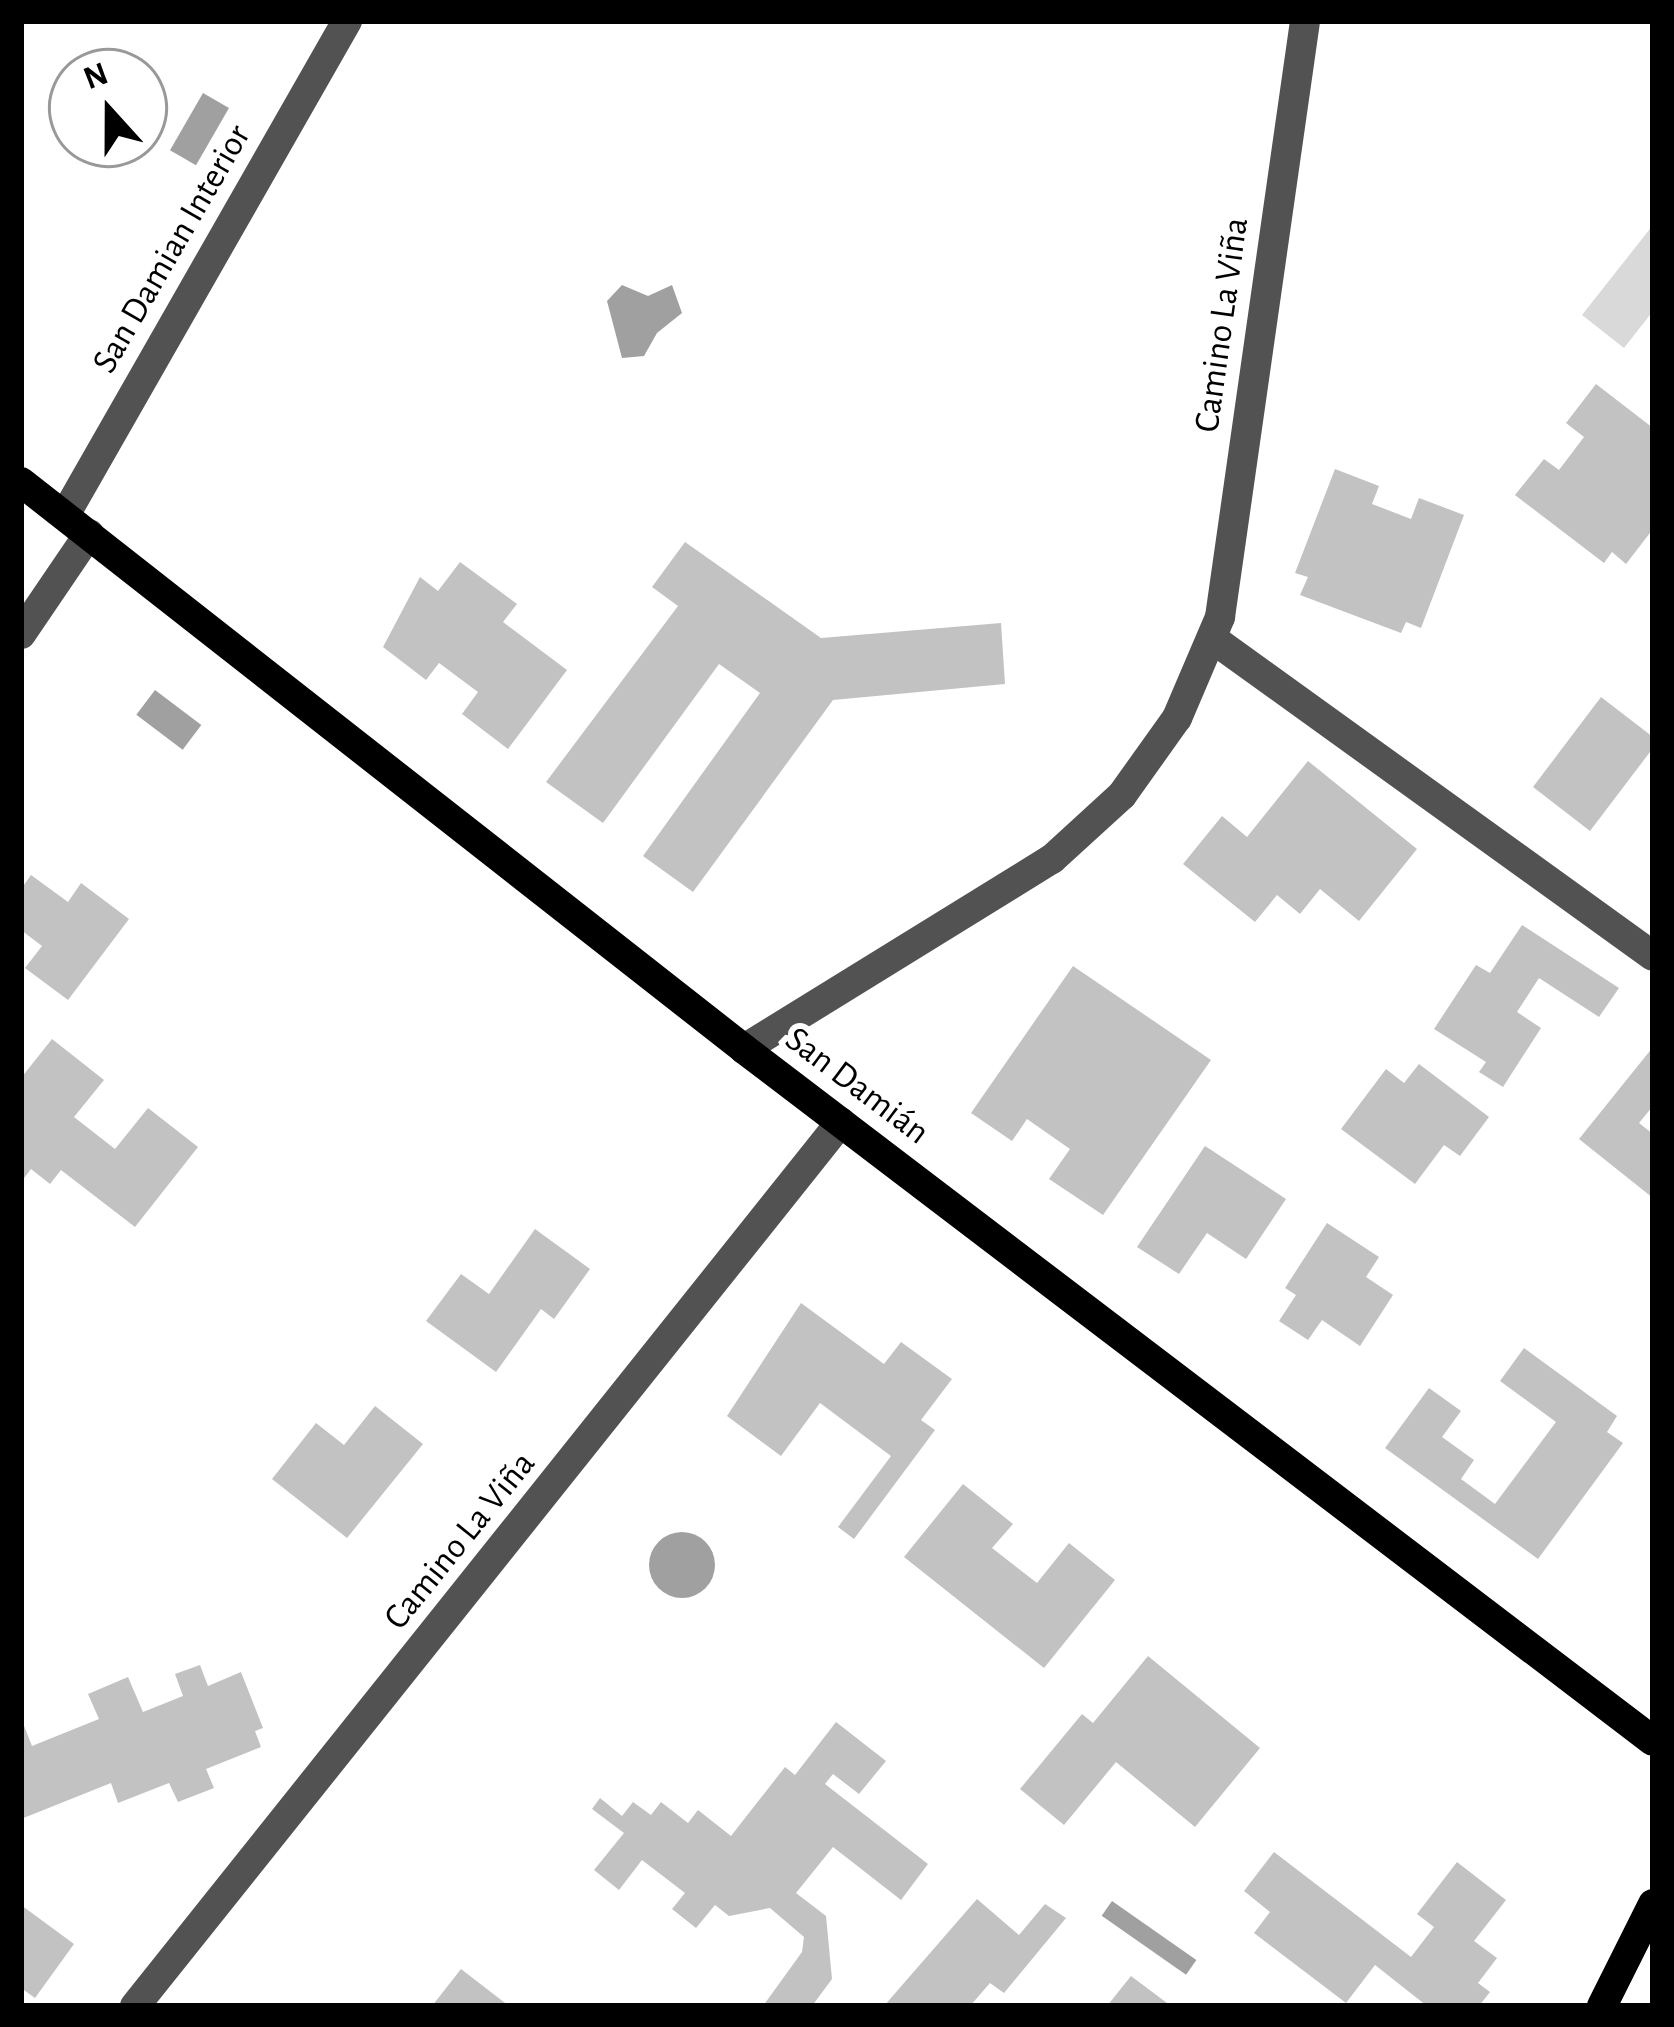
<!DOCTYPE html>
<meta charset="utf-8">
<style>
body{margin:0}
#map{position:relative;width:1674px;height:2027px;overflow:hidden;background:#fff;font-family:"Alegreya Sans",sans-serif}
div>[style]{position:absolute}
.green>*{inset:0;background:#d9d9d9}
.water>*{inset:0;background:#a0a0a0;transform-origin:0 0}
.round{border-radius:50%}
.building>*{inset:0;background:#c2c2c2}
.minor>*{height:30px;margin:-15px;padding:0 15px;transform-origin:15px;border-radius:15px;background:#525252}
.major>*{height:30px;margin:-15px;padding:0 15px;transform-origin:15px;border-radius:15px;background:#000}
span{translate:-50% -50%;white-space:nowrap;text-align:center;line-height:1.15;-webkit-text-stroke:12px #fff;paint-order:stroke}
.street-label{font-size:36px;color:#000}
.frame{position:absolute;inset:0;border:24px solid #000;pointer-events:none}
.north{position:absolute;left:48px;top:48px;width:120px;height:120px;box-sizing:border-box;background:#fff;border:3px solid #999;border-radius:50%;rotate:339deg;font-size:33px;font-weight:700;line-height:48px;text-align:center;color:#000}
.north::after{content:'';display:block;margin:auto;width:42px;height:54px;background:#000;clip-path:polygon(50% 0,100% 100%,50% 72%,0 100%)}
</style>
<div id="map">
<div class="green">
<div style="clip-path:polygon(1653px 225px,1653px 311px,1624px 348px,1582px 315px)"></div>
</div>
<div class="water">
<div style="left:203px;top:93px;width:30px;height:66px;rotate:30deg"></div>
<div style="clip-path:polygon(622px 285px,648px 296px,672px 285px,682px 313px,657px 333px,644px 356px,622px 358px,607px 301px)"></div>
<div style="left:155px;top:690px;width:58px;height:31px;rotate:37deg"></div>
<div class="round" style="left:649px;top:1532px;width:66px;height:66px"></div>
<div style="left:1112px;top:1901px;width:103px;height:18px;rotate:35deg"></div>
</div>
<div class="building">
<div style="clip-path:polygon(1596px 384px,1653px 428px,1653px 529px,1626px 564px,1612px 552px,1604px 563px,1515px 495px,1544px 459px,1559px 470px,1584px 437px,1566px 423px)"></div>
<div style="clip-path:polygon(1335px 469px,1379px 486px,1372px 504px,1411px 519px,1419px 498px,1464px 515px,1421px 628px,1406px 622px,1401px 633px,1300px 595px,1308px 577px,1295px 573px)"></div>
<div style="clip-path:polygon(685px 542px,821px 638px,1001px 623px,1005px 684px,833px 700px,693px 892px,643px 856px,760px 693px,719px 664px,603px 823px,546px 782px,678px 606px,652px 587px)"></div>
<div style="clip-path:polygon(460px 562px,517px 604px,503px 622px,567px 670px,508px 749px,462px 714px,478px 692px,439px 663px,426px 680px,383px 647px,420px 577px,438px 591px)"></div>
<div style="clip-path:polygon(1601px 697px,1653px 737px,1653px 748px,1590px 831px,1533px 787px)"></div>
<div style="clip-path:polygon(1308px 761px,1417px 849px,1359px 921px,1320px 889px,1300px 914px,1277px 895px,1255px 922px,1183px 864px,1222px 816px,1247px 837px)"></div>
<div style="clip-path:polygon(31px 875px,68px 902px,81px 883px,129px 919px,68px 1000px,25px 968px,42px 946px,21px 930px,21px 889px)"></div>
<div style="clip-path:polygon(1522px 925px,1619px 988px,1599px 1017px,1539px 978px,1517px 1012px,1541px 1028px,1503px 1087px,1479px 1072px,1486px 1062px,1434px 1029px,1476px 965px,1490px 973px)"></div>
<div style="clip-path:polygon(1073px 966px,1211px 1060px,1103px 1215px,1049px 1179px,1070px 1149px,1027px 1119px,1012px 1141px,971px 1113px)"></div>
<div style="clip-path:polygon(52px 1039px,104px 1080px,74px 1117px,115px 1149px,148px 1108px,198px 1147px,135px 1227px,61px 1170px,50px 1184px,31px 1169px,21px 1182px,21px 1078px)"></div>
<div style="clip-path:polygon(1653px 1047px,1653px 1106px,1639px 1123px,1653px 1134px,1653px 1198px,1579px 1139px)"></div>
<div style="clip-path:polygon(1419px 1064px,1489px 1117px,1460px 1156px,1444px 1145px,1415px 1184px,1341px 1129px,1386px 1069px,1404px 1083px)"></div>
<div style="clip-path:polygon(1205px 1146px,1286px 1199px,1246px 1259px,1207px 1233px,1179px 1274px,1137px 1247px)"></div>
<div style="clip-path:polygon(1327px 1223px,1379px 1257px,1366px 1277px,1393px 1295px,1360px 1346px,1322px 1320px,1308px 1340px,1279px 1321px,1296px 1295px,1285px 1288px)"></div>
<div style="clip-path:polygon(535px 1229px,590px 1269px,554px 1319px,541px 1309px,496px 1372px,426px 1321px,461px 1274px,489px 1294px)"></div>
<div style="clip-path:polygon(801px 1303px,884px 1364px,901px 1342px,952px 1379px,921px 1420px,935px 1430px,854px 1539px,838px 1527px,891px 1456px,820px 1403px,781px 1456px,727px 1416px)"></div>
<div style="clip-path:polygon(1524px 1348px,1617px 1416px,1607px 1432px,1623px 1443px,1538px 1559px,1385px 1448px,1429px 1388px,1461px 1411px,1442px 1437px,1474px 1460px,1461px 1479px,1495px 1504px,1556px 1422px,1500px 1381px)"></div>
<div style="clip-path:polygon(375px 1406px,423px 1444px,347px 1538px,272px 1479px,316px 1423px,344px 1445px)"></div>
<div style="clip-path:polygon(963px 1484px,1013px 1524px,992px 1548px,1037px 1583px,1069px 1543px,1115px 1580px,1044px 1668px,904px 1557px)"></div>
<div style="clip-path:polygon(1148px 1656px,1260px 1748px,1195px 1827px,1116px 1762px,1064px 1825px,1020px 1789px,1082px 1714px,1093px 1723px)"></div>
<div style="clip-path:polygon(200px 1665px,208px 1686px,241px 1672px,263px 1728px,255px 1731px,261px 1747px,206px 1769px,214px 1788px,178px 1802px,169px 1783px,118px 1803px,111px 1783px,21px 1819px,21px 1718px,32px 1746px,99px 1719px,88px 1694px,128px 1677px,143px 1712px,183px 1696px,175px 1674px)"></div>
<div style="clip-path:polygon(836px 1722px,886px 1761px,859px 1794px,833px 1774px,825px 1784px,928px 1864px,901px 1900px,833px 1847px,796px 1893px,826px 1916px,832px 1979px,812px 2006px,763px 2006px,802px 1952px,804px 1937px,770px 1908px,729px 1916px,715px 1905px,696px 1928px,672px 1909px,685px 1893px,642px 1860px,619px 1890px,594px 1870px,624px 1833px,592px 1809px,600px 1798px,622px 1816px,633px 1802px,651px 1815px,661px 1802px,688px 1823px,698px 1810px,731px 1836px,785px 1767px,795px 1775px)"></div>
<div style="clip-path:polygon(1274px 1852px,1411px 1957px,1434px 1927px,1417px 1914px,1457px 1862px,1506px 1900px,1474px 1941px,1497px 1958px,1478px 1983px,1490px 1992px,1479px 2006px,1427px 2006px,1375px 1965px,1346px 2003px,1254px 1933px,1270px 1912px,1244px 1891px)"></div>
<div style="clip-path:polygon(977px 1899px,1019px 1935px,1045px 1904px,1066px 1918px,1004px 1993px,990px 1983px,970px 2006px,884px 2006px)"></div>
<div style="clip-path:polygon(21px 1905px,74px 1944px,35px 1998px,21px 1988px)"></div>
<div style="clip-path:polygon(461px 1969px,509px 2006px,432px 2006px)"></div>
<div style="clip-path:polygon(1131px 1976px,1171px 2006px,1107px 2006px)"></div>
</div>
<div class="minor">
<div style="left:65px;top:515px;width:569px;rotate:-60.28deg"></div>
<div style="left:21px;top:634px;width:121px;rotate:-55.8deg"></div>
<div style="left:1213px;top:639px;width:542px;rotate:35.77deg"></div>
<div style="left:744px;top:1049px;width:362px;rotate:-31.7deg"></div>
<div style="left:1052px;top:859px;width:95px;rotate:-42.4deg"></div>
<div style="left:1122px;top:795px;width:95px;rotate:-54.5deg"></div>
<div style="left:1177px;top:718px;width:110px;rotate:-66.9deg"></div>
<div style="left:1220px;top:617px;width:602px;rotate:-81.88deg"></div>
<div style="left:135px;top:2006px;width:1131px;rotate:-51.39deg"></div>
</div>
<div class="major">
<div style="left:21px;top:482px;width:919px;rotate:38.1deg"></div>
<div style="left:744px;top:1049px;width:1142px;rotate:37.28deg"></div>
<div style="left:1602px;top:2006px;width:114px;rotate:-63.4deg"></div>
</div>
<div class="street-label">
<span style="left:172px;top:249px;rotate:-60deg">San Damian Interior</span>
<span style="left:1222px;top:325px;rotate:-82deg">Camino La Viña</span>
<span style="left:857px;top:1086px;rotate:37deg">San Damián</span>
<span style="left:460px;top:1541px;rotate:-51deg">Camino La Viña</span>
</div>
<div class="frame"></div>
<div class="north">N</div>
</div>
